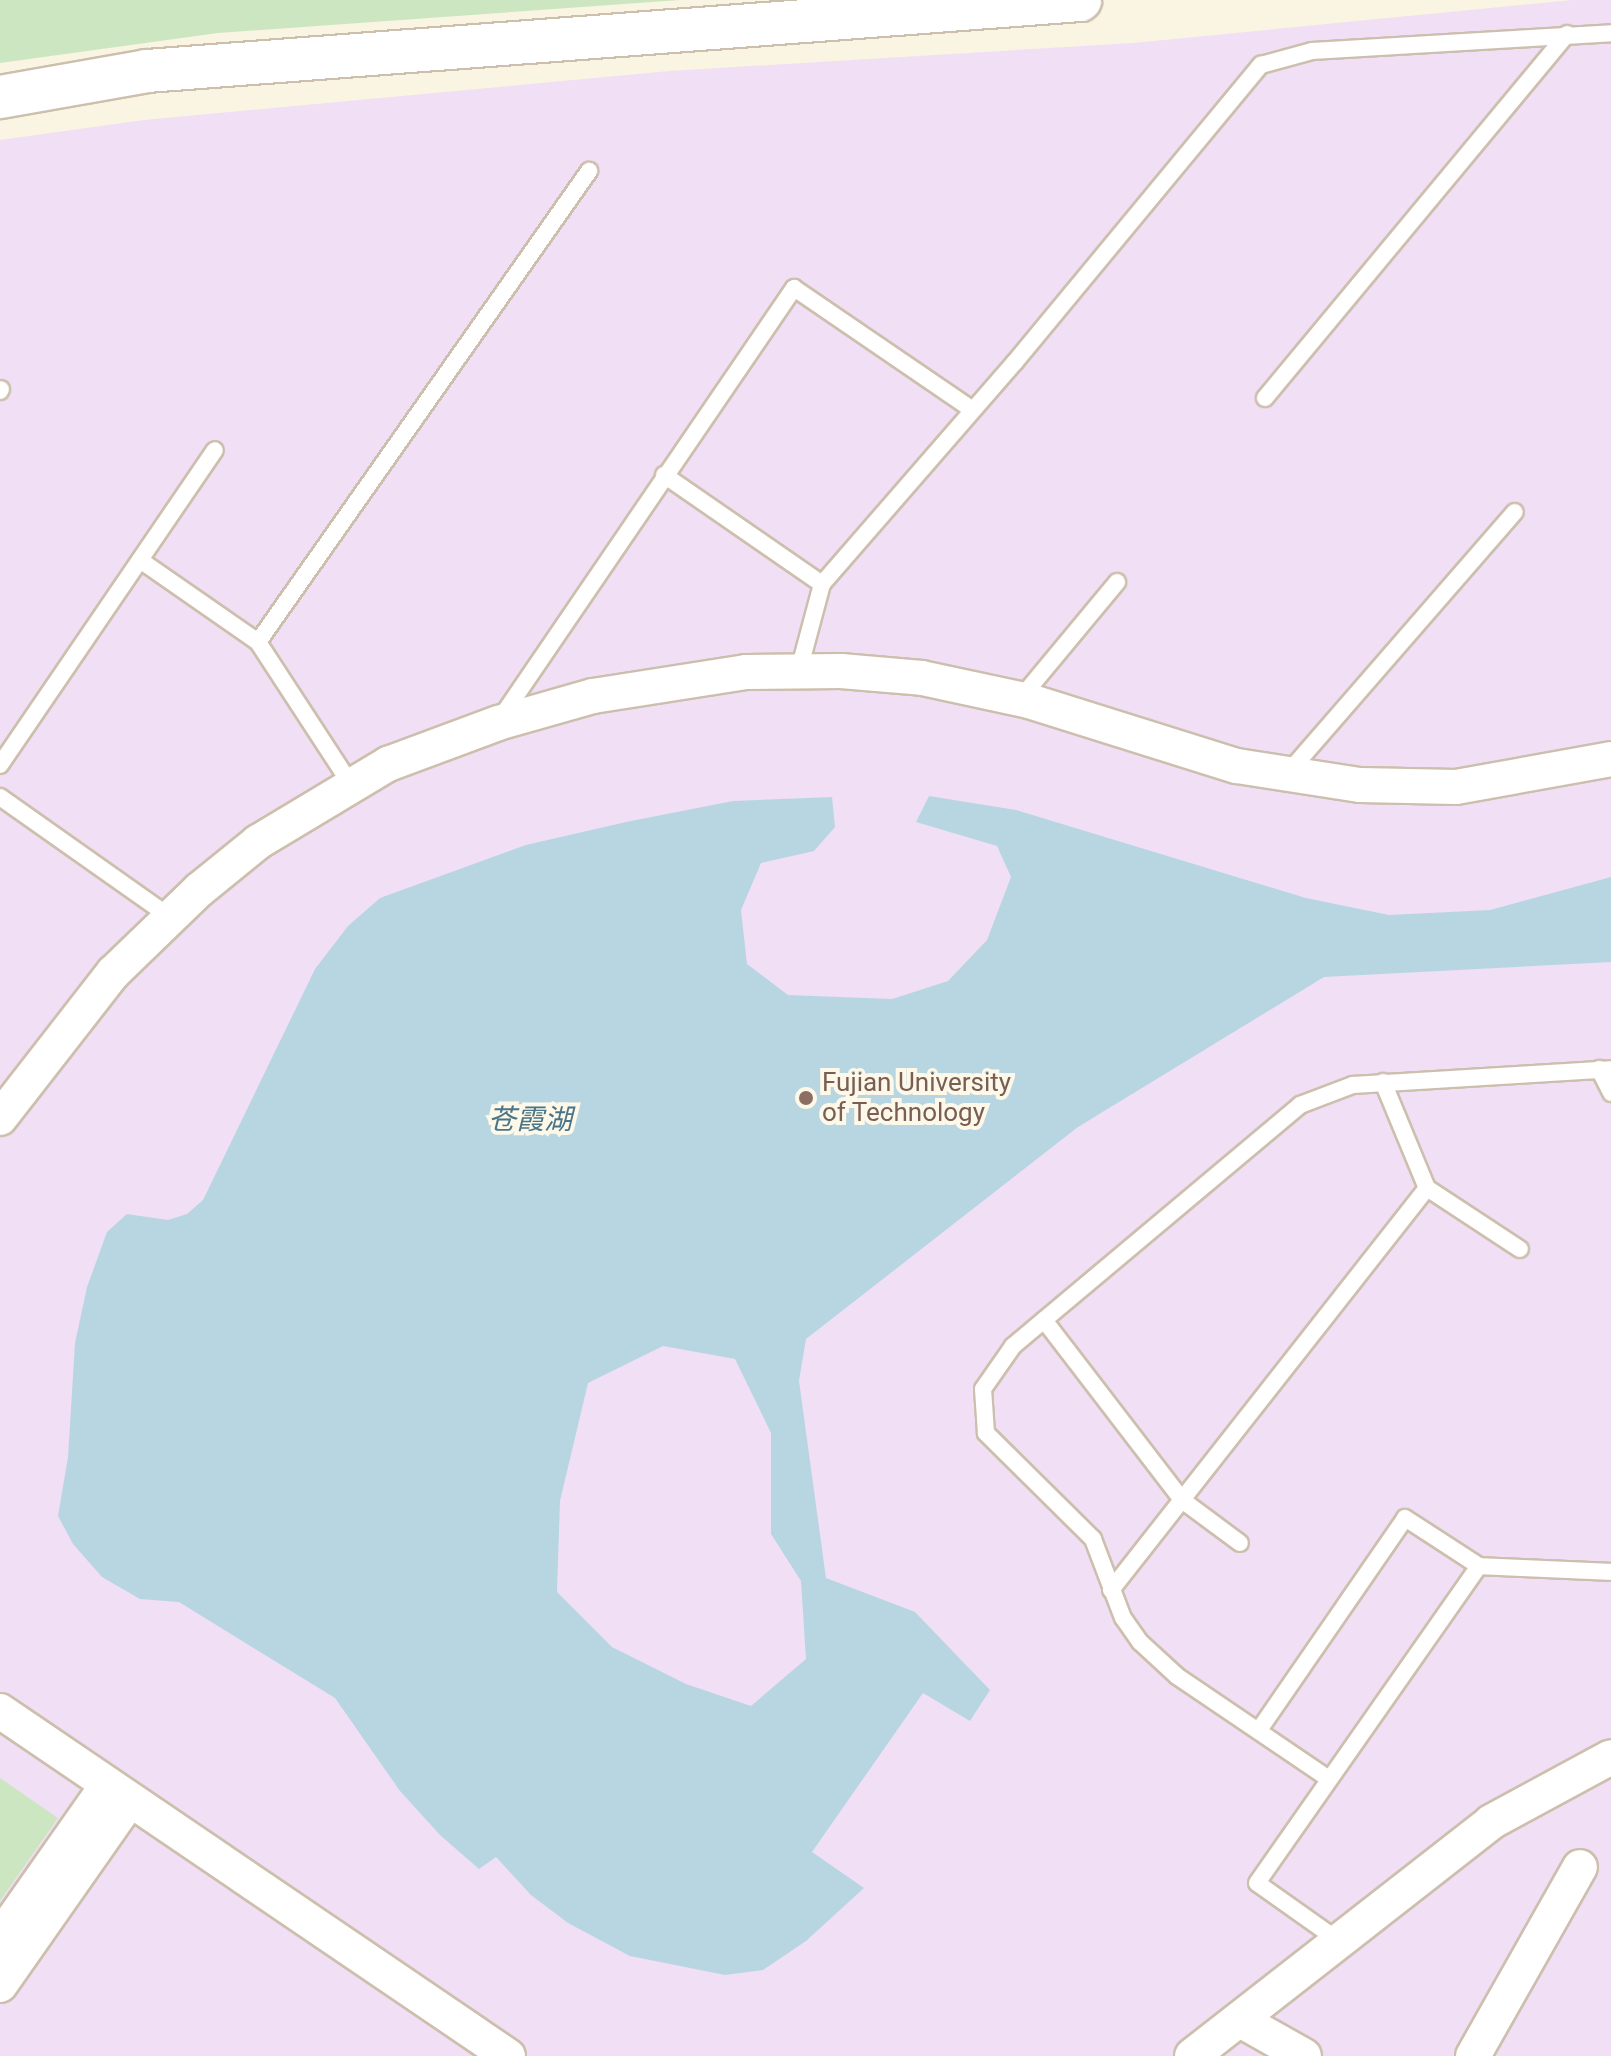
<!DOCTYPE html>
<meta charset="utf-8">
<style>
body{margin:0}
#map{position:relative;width:1611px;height:2056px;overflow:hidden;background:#faf4e2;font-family:Roboto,"Noto Sans SC",sans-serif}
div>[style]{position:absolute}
.education>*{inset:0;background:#f1dff6}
.green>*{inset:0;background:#cce6c2}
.water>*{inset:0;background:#b8d6e2}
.roads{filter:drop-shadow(2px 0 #cdbfad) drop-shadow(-2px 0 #cdbfad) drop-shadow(0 2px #cdbfad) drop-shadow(0 -2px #cdbfad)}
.service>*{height:16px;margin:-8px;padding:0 8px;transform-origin:8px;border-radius:8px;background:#fff}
.minor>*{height:34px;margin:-17px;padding:0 17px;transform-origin:17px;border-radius:17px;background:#fff}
.tertiary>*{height:42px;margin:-21px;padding:0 21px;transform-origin:21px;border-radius:21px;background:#fff}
.dots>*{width:22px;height:22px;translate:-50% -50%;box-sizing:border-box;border:4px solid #fdf8e8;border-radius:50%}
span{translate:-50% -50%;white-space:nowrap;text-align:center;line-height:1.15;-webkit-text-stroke:8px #fdf8e8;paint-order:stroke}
.education-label{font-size:26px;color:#785e54}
.left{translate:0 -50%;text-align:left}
.water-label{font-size:28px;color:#4a7589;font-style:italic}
</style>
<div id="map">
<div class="education">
<div style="clip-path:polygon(1572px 0,1611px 0,1611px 2056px,0 2056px,0 140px,144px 120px,670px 71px,1133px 43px)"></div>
</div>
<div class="green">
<div style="clip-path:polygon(0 0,680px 0,218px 33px,0 63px)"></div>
<div style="clip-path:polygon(0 1778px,58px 1818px,0 1901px)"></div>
</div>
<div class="water">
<div style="clip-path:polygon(evenodd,929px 796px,1016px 810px,1306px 898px,1389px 915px,1490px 910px,1611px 877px,1611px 962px,1324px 977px,1078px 1127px,806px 1339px,799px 1381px,826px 1578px,915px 1612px,990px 1690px,970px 1721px,923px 1693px,812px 1852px,864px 1888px,806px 1941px,763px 1970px,725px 1975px,630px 1956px,568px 1923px,531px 1895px,496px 1857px,479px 1869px,440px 1835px,400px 1791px,335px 1698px,179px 1602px,140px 1599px,102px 1577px,73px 1544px,58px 1516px,68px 1457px,75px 1343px,87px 1287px,107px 1232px,127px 1214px,168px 1220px,187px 1214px,203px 1200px,315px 969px,348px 926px,380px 898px,526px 845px,626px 822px,733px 801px,832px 797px,835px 827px,814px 851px,761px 863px,741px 910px,747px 964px,788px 995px,892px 999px,948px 981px,987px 940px,1011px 877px,997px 846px,916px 822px,929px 796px,663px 1346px,735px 1359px,771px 1433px,771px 1534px,801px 1581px,806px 1659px,751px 1706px,686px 1684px,612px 1647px,557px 1592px,560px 1501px,588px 1383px,663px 1346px)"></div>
</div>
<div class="roads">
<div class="service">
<div style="left:0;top:391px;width:2px;rotate:-63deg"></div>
<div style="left:1265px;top:398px;width:473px;rotate:-50.3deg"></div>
<div style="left:664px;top:475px;width:192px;rotate:34.6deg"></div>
<div style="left:140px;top:560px;width:144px;rotate:34.8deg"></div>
<div style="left:258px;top:642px;width:168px;rotate:56.9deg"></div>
<div style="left:258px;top:642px;width:576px;rotate:-54.9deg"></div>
<div style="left:799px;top:670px;width:89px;rotate:-75deg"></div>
<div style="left:822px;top:584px;width:294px;rotate:-49deg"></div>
<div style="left:1015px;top:362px;width:386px;rotate:-50.4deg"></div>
<div style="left:1261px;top:65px;width:53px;rotate:-15.4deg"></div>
<div style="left:1312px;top:51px;width:300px;rotate:-3.4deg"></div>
<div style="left:1020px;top:699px;width:152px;rotate:-50.3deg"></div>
<div style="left:500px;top:719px;width:522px;rotate:-55.7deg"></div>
<div style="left:794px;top:288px;width:213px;rotate:34.3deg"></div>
<div style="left:0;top:765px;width:381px;rotate:-55.7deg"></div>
<div style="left:1287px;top:774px;width:347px;rotate:-49deg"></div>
<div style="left:0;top:797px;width:208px;rotate:35.2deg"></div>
<div style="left:1599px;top:1069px;width:27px;rotate:63deg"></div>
<div style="left:1383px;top:1082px;width:115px;rotate:67.5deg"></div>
<div style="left:1427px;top:1188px;width:111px;rotate:33.3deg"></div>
<div style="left:1044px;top:1320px;width:227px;rotate:52.5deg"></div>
<div style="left:1182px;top:1500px;width:72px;rotate:36.6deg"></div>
<div style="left:1111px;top:1590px;width:511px;rotate:-51.83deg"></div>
<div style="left:1259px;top:1730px;width:257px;rotate:-55.4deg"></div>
<div style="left:1405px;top:1518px;width:88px;rotate:33deg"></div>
<div style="left:1329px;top:1779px;width:184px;rotate:-145.9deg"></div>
<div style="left:1177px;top:1676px;width:50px;rotate:-137.4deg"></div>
<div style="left:1140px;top:1642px;width:29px;rotate:-125deg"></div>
<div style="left:1123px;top:1618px;width:85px;rotate:-110.8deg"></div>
<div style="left:1093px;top:1539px;width:151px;rotate:-135.3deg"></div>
<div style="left:986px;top:1433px;width:44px;rotate:-93.9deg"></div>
<div style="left:983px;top:1389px;width:52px;rotate:-55.1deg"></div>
<div style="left:1013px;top:1346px;width:375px;rotate:-40deg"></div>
<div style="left:1300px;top:1105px;width:57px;rotate:-20.7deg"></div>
<div style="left:1353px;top:1085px;width:258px;rotate:-3.5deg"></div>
<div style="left:1339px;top:1941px;width:100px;rotate:-144.7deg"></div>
<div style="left:1257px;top:1883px;width:387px;rotate:-55deg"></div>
<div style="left:1479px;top:1566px;width:132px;rotate:2.6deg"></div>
</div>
<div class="minor">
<div style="left:0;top:1118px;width:184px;rotate:-52.1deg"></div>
<div style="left:113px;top:973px;width:120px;rotate:-44deg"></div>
<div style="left:199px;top:890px;width:76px;rotate:-39.1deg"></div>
<div style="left:258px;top:842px;width:152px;rotate:-31deg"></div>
<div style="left:388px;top:764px;width:117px;rotate:-20.4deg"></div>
<div style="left:498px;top:723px;width:99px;rotate:-15.9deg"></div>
<div style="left:593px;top:696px;width:155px;rotate:-8.9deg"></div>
<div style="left:746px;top:672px;width:95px;rotate:-0.6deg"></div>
<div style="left:841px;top:671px;width:81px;rotate:4.9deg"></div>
<div style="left:922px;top:678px;width:109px;rotate:12.1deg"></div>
<div style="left:1029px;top:701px;width:218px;rotate:17.4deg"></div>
<div style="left:1237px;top:766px;width:124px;rotate:8.8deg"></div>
<div style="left:1360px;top:785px;width:96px;rotate:1.2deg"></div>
<div style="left:1456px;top:787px;width:158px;rotate:-10.2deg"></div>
<div style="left:0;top:1711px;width:614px;rotate:34.18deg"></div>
<div style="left:0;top:1938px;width:186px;rotate:-54.9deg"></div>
<div style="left:0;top:1985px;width:225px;rotate:-55deg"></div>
<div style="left:1242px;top:2021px;width:71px;rotate:29.4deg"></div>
<div style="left:1192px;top:2056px;width:380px;rotate:-38deg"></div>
<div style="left:1491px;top:1822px;width:136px;rotate:-28.4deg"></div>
<div style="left:1473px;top:2056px;width:217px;rotate:-60.5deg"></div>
</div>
<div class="tertiary">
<div style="left:0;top:97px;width:149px;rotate:-10deg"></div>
<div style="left:147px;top:71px;width:936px;rotate:-4.35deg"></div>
</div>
</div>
<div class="dots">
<div style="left:806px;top:1098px;background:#8d6e63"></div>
</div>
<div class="education-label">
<span class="left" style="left:822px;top:1098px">Fujian University<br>of Technology</span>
</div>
<div class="water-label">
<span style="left:530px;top:1120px">苍霞湖</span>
</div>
</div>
